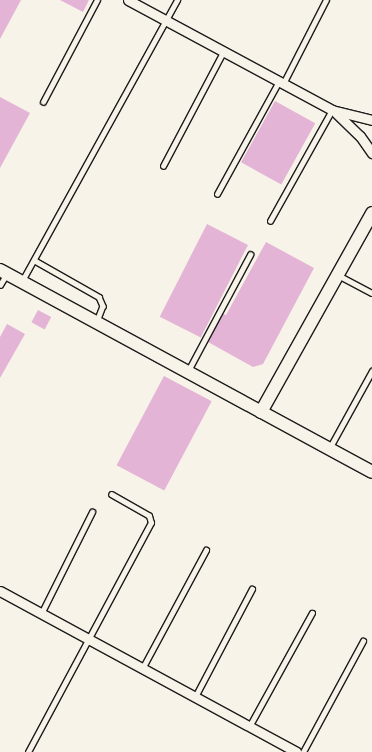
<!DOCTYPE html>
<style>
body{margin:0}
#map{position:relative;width:372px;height:752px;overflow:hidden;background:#f7f3e8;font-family:"Indie Flower",sans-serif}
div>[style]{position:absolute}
.building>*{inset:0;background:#e3b4d5;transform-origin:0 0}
.roads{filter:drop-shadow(1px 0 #1c1c1c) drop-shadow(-1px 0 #1c1c1c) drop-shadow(0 1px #1c1c1c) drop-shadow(0 -1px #1c1c1c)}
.lane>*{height:4.5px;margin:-2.25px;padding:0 2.25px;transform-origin:2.25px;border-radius:2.25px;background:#f7f3e8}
.street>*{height:9px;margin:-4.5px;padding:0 4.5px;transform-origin:4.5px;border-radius:4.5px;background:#f7f3e8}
.secondary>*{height:12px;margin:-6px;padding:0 6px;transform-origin:6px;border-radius:6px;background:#f7f3e8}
span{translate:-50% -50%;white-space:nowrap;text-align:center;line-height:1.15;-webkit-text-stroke:3.5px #f7f3e8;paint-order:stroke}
</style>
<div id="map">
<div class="building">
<div style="clip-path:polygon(0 0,21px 0,0 39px)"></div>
<div style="clip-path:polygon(60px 0,89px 0,83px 12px)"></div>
<div style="clip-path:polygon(0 97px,30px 113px,0 168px)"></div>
<div style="left:275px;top:101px;width:46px;height:70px;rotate:29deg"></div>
<div style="left:207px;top:224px;width:46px;height:104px;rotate:27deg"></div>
<div style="clip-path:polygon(266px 242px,314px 268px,263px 364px,253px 367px,208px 342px,223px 314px,226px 315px)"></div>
<div style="left:38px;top:310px;width:15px;height:14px;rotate:28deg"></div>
<div style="clip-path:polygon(7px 324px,25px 334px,0 378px,0 337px)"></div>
<div style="left:164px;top:376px;width:54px;height:101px;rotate:28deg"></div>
</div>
<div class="roads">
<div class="lane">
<div style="left:283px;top:84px;width:94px;rotate:-62.9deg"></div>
<div style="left:43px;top:102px;width:115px;rotate:-62.1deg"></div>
<div style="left:163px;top:166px;width:129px;rotate:-62.2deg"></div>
<div style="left:217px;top:194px;width:129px;rotate:-61.2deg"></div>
<div style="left:270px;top:221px;width:127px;rotate:-60.8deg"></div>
<div style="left:34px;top:260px;width:75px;rotate:29.6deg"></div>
<div style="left:99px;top:297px;width:10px;rotate:66deg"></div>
<div style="left:103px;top:306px;width:17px;rotate:111deg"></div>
<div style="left:338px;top:275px;width:38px;rotate:28deg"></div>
<div style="left:22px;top:281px;width:321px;rotate:-61.1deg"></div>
<div style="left:0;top:285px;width:12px;rotate:-59deg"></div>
<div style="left:188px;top:371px;width:132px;rotate:-61.9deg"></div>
<div style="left:329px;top:449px;width:89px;rotate:-61.1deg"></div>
<div style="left:41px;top:614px;width:114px;rotate:-63.4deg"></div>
<div style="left:142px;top:669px;width:135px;rotate:-61.7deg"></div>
<div style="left:195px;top:697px;width:122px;rotate:-62.2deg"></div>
<div style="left:249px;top:727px;width:130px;rotate:-61.1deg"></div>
<div style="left:28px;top:752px;width:260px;rotate:-61.8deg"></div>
<div style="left:151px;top:523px;width:7px;rotate:-106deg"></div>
<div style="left:149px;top:516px;width:43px;rotate:-150.4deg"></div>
<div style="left:303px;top:752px;width:126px;rotate:-61.6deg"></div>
</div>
<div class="street">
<div style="left:128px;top:0;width:232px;rotate:28.3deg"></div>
<div style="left:332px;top:110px;width:41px;rotate:14deg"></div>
<div style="left:336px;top:113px;width:33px;rotate:44deg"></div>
<div style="left:360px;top:136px;width:21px;rotate:55deg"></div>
<div style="left:0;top:591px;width:337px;rotate:28.5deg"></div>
</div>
<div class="secondary">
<div style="left:0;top:270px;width:423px;rotate:28.5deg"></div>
<div style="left:261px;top:412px;width:228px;rotate:-60.8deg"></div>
</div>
</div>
</div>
